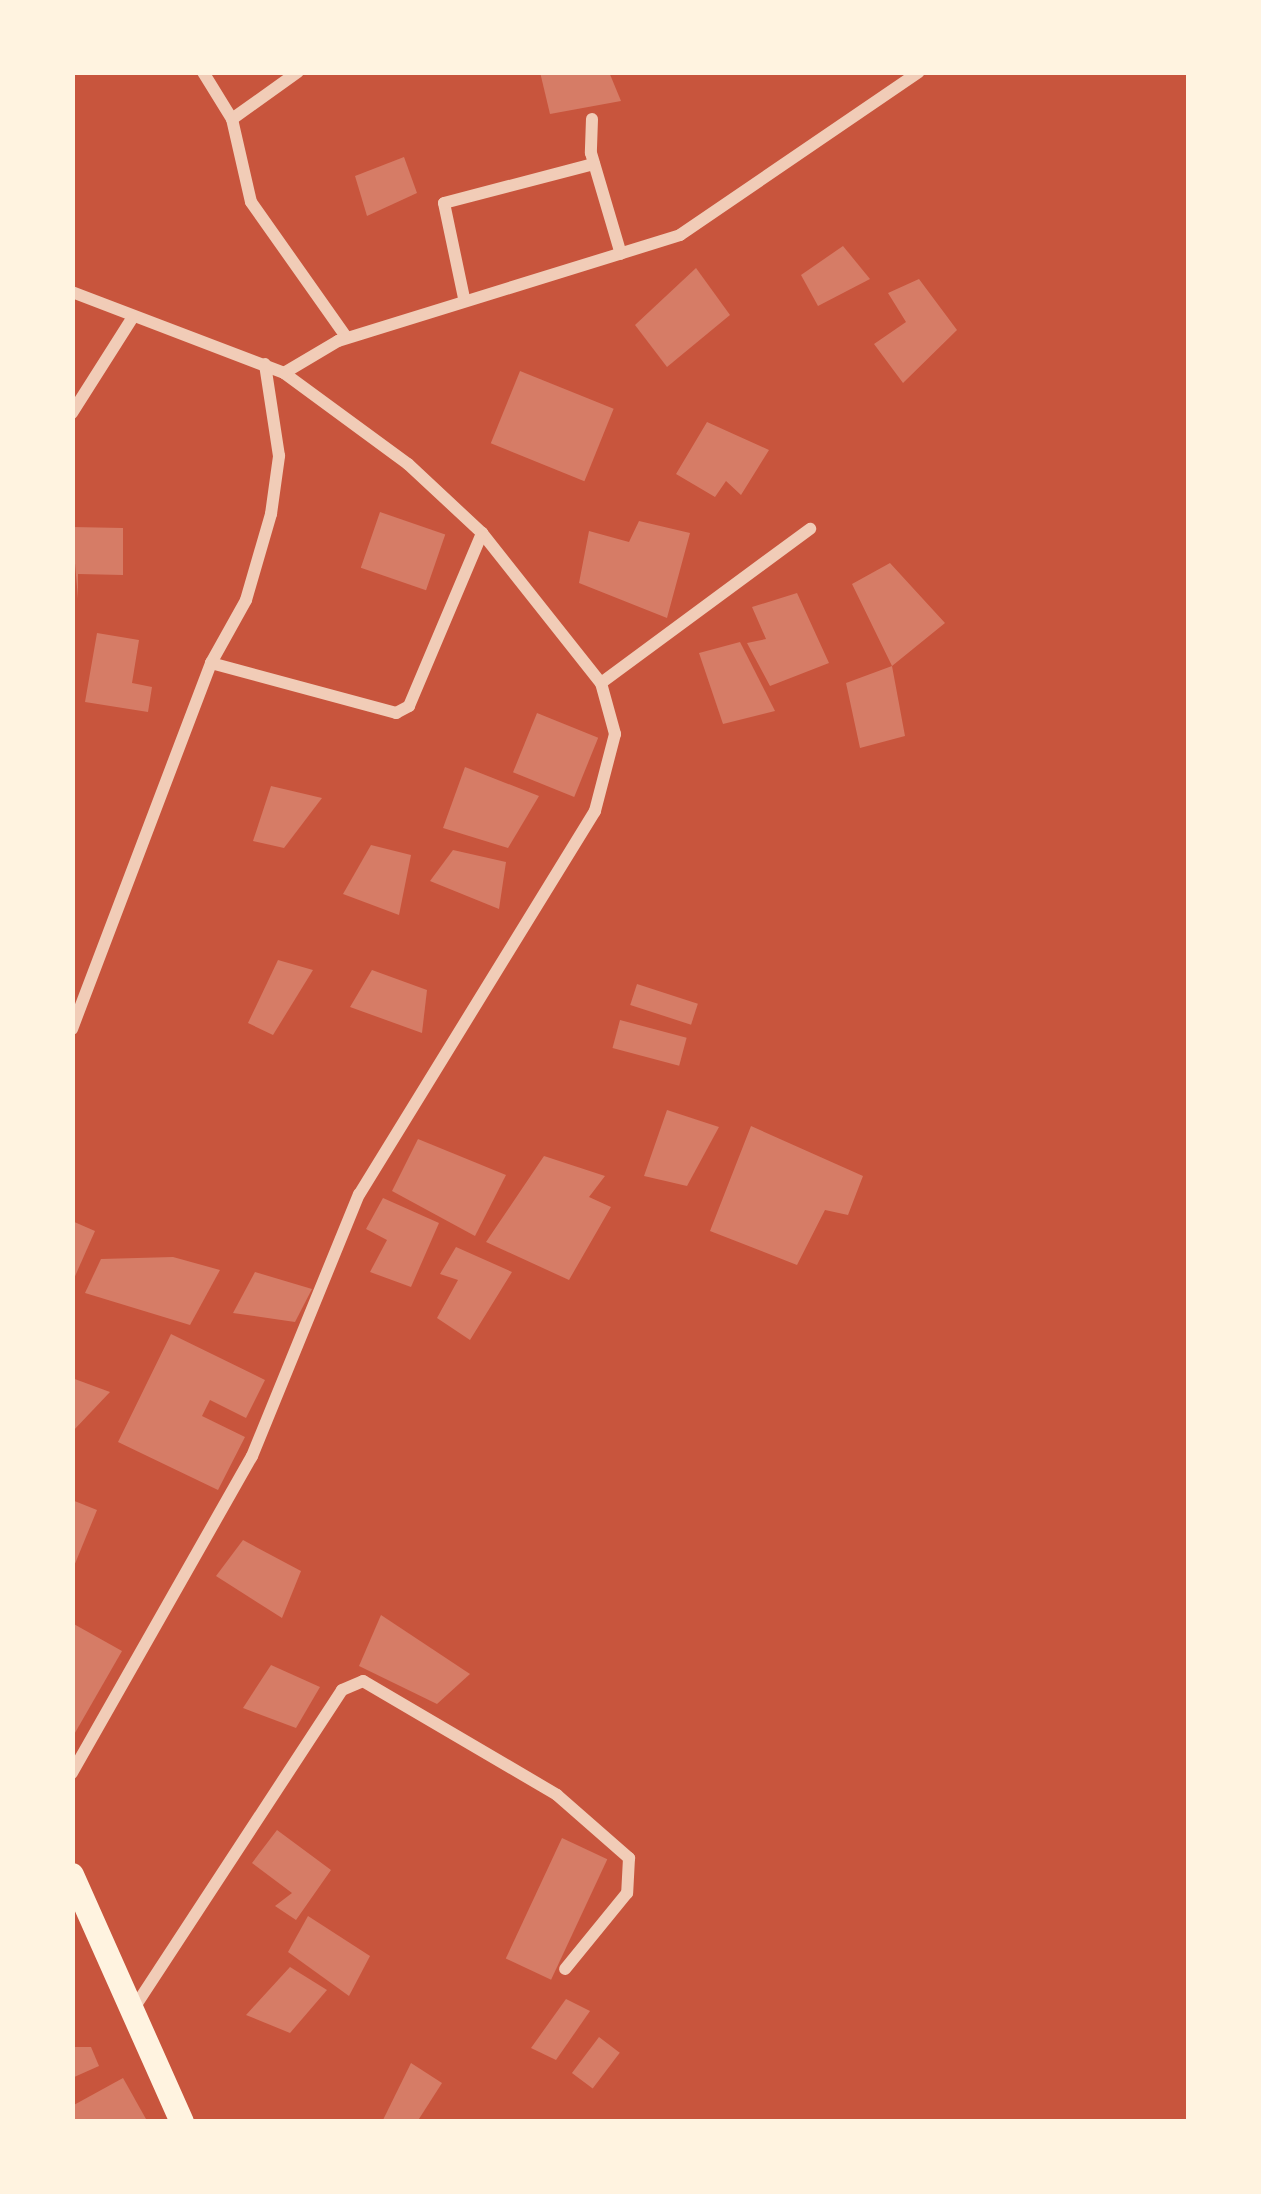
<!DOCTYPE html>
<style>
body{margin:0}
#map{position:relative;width:1261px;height:2194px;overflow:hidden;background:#c8553d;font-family:Overpass,sans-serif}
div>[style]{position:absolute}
.building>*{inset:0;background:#d67c66;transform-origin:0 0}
.minor>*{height:12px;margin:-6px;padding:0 6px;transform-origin:6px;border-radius:6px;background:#f1ccb7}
.secondary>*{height:24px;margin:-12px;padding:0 12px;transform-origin:12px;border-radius:12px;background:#fff3e0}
span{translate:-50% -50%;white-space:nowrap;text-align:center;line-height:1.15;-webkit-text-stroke:12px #fff3e0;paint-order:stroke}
.frame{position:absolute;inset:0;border:75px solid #fff3e0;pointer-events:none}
</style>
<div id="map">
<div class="building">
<div style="clip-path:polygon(540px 72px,609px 72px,621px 101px,550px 114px)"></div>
<div style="clip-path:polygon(404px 157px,417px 193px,367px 216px,355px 176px)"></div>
<div style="clip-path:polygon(843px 246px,870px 279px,818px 306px,801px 275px)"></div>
<div style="clip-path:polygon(696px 268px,730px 315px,667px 367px,635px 325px)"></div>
<div style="clip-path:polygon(919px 279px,957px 330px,903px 383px,874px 344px,906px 322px,888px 293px)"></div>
<div style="left:520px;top:371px;width:101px;height:78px;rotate:22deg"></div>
<div style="clip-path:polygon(707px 422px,769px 450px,741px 495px,726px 481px,715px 497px,676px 474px)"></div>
<div style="left:380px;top:512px;width:69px;height:59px;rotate:19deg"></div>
<div style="clip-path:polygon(639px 521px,690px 533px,667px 618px,579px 583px,589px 531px,629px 542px)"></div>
<div style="clip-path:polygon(72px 527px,123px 528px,123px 575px,78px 574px,78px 599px)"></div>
<div style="clip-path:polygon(890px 563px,945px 623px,892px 666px,905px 736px,860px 748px,846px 683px,892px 666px,852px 584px)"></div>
<div style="clip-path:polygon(797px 593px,829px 663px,770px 686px,747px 643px,766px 639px,752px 607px)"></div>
<div style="clip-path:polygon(97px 633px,139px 640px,132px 683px,152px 687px,148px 712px,85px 702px)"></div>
<div style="clip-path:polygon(740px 642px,775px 711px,723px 724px,699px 653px)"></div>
<div style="left:537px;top:713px;width:66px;height:64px;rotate:22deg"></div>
<div style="clip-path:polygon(465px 767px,539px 796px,508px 848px,443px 828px)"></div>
<div style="clip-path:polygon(271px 786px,322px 798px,284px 848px,253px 841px)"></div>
<div style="clip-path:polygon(371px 845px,411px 855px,399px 915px,343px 894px)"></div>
<div style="clip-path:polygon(453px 850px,506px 862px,499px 909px,430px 881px)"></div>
<div style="clip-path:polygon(278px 960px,313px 970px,273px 1035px,248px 1023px)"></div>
<div style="clip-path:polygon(372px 970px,427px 990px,422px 1033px,350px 1007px)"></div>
<div style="left:637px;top:984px;width:64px;height:22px;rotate:18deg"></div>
<div style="left:620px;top:1020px;width:69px;height:29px;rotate:15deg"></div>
<div style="clip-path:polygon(667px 1110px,719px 1127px,687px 1186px,644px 1176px)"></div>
<div style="clip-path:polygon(751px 1126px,863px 1176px,848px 1215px,825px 1210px,797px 1265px,710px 1231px)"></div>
<div style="clip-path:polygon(418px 1139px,506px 1175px,475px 1236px,392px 1191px)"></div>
<div style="clip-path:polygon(544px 1156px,605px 1176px,589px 1197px,611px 1207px,569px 1280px,486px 1242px)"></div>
<div style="clip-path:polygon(383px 1198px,439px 1223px,411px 1287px,370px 1272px,387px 1240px,366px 1229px)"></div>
<div style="clip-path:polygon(72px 1221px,95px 1231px,72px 1283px)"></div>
<div style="clip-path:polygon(456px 1247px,512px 1272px,470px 1340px,437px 1318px,458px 1280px,440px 1274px)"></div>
<div style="clip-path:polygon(173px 1257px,220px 1270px,190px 1325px,85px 1293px,101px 1259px)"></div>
<div style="clip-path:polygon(255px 1272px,312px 1289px,295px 1322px,233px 1313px)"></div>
<div style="clip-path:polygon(171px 1334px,265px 1380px,246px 1418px,210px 1400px,202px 1416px,245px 1437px,218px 1490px,118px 1442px)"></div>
<div style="clip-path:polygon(72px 1378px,110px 1392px,72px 1432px)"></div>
<div style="clip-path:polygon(72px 1500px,97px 1510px,72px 1571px)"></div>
<div style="clip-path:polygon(243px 1540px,301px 1571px,282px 1618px,216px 1576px)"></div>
<div style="clip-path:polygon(381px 1615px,470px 1674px,437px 1704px,359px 1666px)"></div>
<div style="clip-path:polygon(72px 1623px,122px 1651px,72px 1738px)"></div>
<div style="clip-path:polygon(271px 1665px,320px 1687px,296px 1728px,243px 1708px)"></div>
<div style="clip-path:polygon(277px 1830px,331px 1870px,296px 1920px,275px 1906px,292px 1893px,252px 1863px)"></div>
<div style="left:562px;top:1838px;width:50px;height:133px;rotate:25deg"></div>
<div style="clip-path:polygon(308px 1916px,370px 1956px,349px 1996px,288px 1952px)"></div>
<div style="clip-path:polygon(290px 1967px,327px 1990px,290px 2033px,246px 2015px)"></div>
<div style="clip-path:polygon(566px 1999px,590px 2011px,556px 2060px,531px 2048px)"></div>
<div style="left:599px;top:2037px;width:26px;height:45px;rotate:37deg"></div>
<div style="clip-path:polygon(72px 2047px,91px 2047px,99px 2066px,72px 2078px)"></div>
<div style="clip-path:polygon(411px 2063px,442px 2083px,417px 2122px,382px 2122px)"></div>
<div style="clip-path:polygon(123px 2078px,146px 2119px,72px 2122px,72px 2106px)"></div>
</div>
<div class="minor">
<div style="left:203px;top:72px;width:55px;rotate:58.3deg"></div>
<div style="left:232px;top:119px;width:85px;rotate:77.1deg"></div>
<div style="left:251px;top:202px;width:166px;rotate:54.8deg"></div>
<div style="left:232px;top:119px;width:81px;rotate:-35.5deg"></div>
<div style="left:592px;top:119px;width:34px;rotate:92deg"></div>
<div style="left:591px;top:153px;width:105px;rotate:73.5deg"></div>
<div style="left:72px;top:292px;width:227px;rotate:20.9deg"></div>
<div style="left:284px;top:373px;width:154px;rotate:36.3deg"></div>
<div style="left:408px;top:464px;width:101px;rotate:43deg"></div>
<div style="left:482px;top:533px;width:191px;rotate:51.6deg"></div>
<div style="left:601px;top:683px;width:53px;rotate:74.6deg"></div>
<div style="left:615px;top:734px;width:80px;rotate:104.6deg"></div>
<div style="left:595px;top:811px;width:450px;rotate:121.6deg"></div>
<div style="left:359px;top:1194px;width:283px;rotate:112.2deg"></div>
<div style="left:252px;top:1456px;width:365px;rotate:119.6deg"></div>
<div style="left:464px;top:298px;width:97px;rotate:-101.9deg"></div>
<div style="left:444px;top:203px;width:155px;rotate:-14.6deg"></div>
<div style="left:284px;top:373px;width:63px;rotate:-30.7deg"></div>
<div style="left:338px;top:341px;width:358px;rotate:-17.2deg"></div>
<div style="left:680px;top:235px;width:289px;rotate:-34.3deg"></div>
<div style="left:72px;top:413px;width:114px;rotate:-57.6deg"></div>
<div style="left:211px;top:663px;width:72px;rotate:-60.9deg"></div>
<div style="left:246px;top:600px;width:90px;rotate:-73.8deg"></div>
<div style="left:271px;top:514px;width:59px;rotate:-82.1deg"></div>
<div style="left:279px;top:456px;width:93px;rotate:-98.7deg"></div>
<div style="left:601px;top:683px;width:260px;rotate:-36.4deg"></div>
<div style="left:72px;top:1029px;width:392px;rotate:-69.2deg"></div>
<div style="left:211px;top:663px;width:192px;rotate:15.1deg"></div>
<div style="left:396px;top:713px;width:15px;rotate:-28deg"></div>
<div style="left:409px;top:706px;width:188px;rotate:-67.1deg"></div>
<div style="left:134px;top:2008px;width:380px;rotate:-56.8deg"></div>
<div style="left:342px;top:1690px;width:23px;rotate:-23deg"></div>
<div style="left:363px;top:1681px;width:225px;rotate:30.4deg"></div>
<div style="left:557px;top:1795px;width:96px;rotate:41.2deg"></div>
<div style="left:629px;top:1858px;width:35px;rotate:93deg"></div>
<div style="left:627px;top:1893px;width:98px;rotate:129.2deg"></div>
</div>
<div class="secondary">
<div style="left:72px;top:1875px;width:270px;rotate:66deg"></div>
</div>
<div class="frame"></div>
</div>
